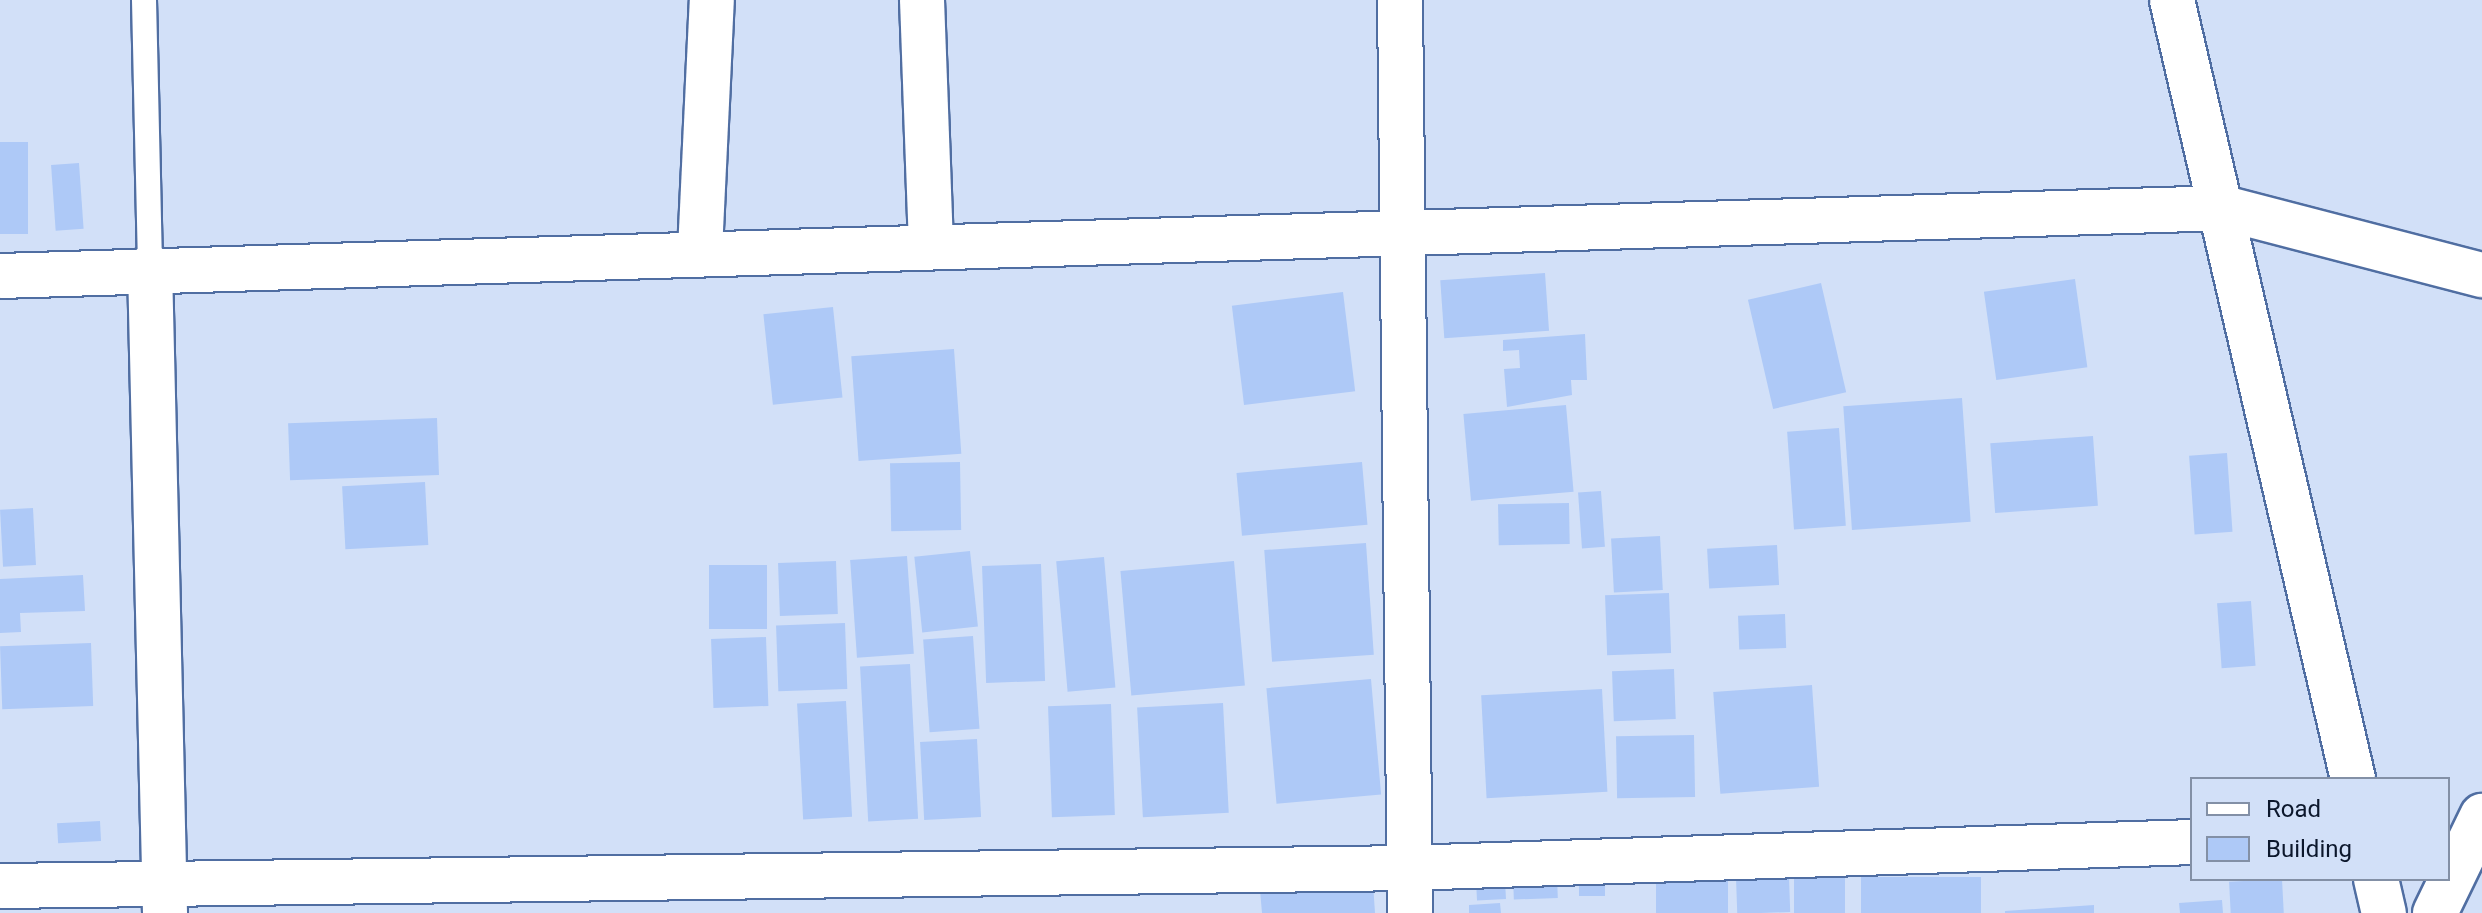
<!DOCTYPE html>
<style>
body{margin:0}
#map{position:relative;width:2482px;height:913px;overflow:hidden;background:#d2e0f8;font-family:Roboto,sans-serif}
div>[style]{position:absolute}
.building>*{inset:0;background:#aec9f7;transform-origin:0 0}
.roads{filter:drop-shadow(2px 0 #506ea2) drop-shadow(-2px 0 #506ea2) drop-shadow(0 2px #506ea2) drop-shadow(0 -2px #506ea2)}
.service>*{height:24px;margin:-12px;padding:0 12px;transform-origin:12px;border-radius:12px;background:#fff}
.minor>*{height:44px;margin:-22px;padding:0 22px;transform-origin:22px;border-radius:22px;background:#fff}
.tertiary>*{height:44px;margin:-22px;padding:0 22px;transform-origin:22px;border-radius:22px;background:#fff}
span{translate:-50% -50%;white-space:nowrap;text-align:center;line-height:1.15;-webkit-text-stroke:7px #d2e0f8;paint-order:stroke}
.legend{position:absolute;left:2190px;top:777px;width:260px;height:104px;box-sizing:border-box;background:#d2e0f8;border:2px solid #8390a6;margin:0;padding:10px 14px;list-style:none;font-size:24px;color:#0c172c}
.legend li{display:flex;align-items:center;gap:16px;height:40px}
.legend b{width:40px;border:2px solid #8390a6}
</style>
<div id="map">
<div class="building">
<div style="left:0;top:142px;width:28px;height:92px"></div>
<div style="left:79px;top:163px;width:66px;height:28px;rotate:86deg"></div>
<div style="left:1545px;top:273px;width:58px;height:105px;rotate:86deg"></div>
<div style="left:2075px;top:279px;width:89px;height:92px;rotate:82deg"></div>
<div style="left:1821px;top:283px;width:112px;height:75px;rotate:77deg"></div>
<div style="left:1343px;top:292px;width:100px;height:112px;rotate:83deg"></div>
<div style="left:833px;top:307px;width:91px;height:70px;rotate:84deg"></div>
<div style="clip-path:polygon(1585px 334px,1587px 380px,1571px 380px,1572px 395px,1507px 407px,1504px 369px,1520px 368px,1519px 350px,1503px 351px,1503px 340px)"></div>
<div style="left:954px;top:349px;width:105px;height:103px;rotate:86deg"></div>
<div style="left:1962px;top:398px;width:124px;height:119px;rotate:86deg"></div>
<div style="left:1566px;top:405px;width:87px;height:103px;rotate:85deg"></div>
<div style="left:437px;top:418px;width:57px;height:149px;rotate:88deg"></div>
<div style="left:1839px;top:428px;width:98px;height:52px;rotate:86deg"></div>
<div style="left:2093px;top:436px;width:70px;height:103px;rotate:86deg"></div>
<div style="left:2227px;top:453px;width:79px;height:38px;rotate:86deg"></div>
<div style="left:960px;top:462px;width:68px;height:70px;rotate:89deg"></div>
<div style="left:1362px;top:462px;width:63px;height:126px;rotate:85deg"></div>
<div style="left:425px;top:482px;width:63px;height:83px;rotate:87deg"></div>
<div style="left:1601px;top:491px;width:56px;height:23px;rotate:86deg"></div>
<div style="left:1569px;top:503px;width:41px;height:71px;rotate:89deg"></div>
<div style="left:33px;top:508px;width:57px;height:33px;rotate:87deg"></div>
<div style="left:1660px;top:536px;width:54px;height:49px;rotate:87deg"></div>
<div style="left:1366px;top:543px;width:112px;height:102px;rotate:86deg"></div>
<div style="left:1777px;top:545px;width:40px;height:70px;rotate:87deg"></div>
<div style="left:970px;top:551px;width:76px;height:56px;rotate:84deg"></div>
<div style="left:907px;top:556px;width:98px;height:57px;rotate:86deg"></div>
<div style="left:1104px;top:557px;width:131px;height:48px;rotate:85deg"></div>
<div style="left:836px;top:561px;width:53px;height:58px;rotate:88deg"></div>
<div style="left:1234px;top:561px;width:125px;height:114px;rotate:85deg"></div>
<div style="left:1041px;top:564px;width:117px;height:59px;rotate:88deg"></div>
<div style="left:709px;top:565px;width:58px;height:64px"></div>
<div style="clip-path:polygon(83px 575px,85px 611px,20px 613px,21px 632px,0 633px,0 579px)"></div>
<div style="left:1669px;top:593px;width:60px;height:64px;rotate:88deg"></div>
<div style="left:2251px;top:601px;width:65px;height:34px;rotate:86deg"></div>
<div style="left:1785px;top:614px;width:34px;height:47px;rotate:88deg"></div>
<div style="left:845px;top:623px;width:66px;height:69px;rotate:88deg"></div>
<div style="left:973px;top:636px;width:93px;height:50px;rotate:86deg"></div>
<div style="left:766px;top:637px;width:69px;height:55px;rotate:88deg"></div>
<div style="left:91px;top:643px;width:63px;height:91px;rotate:88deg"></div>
<div style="left:910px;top:664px;width:155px;height:50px;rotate:87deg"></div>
<div style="left:1674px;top:669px;width:50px;height:62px;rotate:88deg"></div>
<div style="left:1371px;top:679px;width:116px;height:105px;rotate:85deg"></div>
<div style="left:1812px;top:685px;width:102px;height:99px;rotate:86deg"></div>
<div style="left:1602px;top:689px;width:103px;height:121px;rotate:87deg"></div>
<div style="left:846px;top:701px;width:116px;height:49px;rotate:87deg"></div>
<div style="left:1223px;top:703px;width:110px;height:86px;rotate:87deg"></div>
<div style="left:1111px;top:704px;width:111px;height:63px;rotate:88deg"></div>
<div style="left:1694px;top:735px;width:62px;height:78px;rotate:89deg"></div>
<div style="left:977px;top:739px;width:78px;height:57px;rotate:87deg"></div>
<div style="left:100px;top:821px;width:20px;height:43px;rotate:87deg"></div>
<div style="left:1557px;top:875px;width:23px;height:44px;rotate:88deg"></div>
<div style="left:1579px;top:876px;width:26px;height:20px"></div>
<div style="left:1794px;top:876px;width:51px;height:37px"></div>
<div style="left:1789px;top:877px;width:35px;height:53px;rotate:88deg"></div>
<div style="left:1981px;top:877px;width:36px;height:120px;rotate:90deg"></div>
<div style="left:1656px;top:878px;width:72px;height:35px"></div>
<div style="left:2282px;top:879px;width:34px;height:53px;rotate:87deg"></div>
<div style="left:1505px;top:880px;width:19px;height:29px;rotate:87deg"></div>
<div style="clip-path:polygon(1373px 883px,1375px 913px,1262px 913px,1260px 890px)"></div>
<div style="clip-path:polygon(2222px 900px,2223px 913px,2180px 913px,2179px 903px)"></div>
<div style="clip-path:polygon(1500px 903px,1501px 913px,1469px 913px,1469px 905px)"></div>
<div style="clip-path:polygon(2094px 905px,2094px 913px,2005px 913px,2005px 911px)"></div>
</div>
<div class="roads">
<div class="service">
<div style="left:144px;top:0;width:267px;rotate:88.7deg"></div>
</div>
<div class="minor">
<div style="left:922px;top:0;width:245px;rotate:87.9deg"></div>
<div style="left:1400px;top:0;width:913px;rotate:89.37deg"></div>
<div style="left:700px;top:251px;width:251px;rotate:-87.3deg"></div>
<div style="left:150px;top:267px;width:646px;rotate:88.67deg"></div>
<div style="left:0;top:276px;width:2225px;rotate:-1.75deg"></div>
<div style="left:2224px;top:208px;width:267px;rotate:14.6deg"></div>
<div style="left:0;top:886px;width:1406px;rotate:-0.73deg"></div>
<div style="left:1406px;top:868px;width:786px;rotate:-1.89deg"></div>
<div style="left:2435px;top:913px;width:108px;rotate:-64.1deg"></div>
</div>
<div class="tertiary">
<div style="left:2172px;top:0;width:800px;rotate:76.92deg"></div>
<div style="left:2376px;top:879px;width:35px;rotate:77deg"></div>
</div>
</div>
<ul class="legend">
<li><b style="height:10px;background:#fff"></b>Road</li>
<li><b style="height:22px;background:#aec9f7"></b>Building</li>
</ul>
</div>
